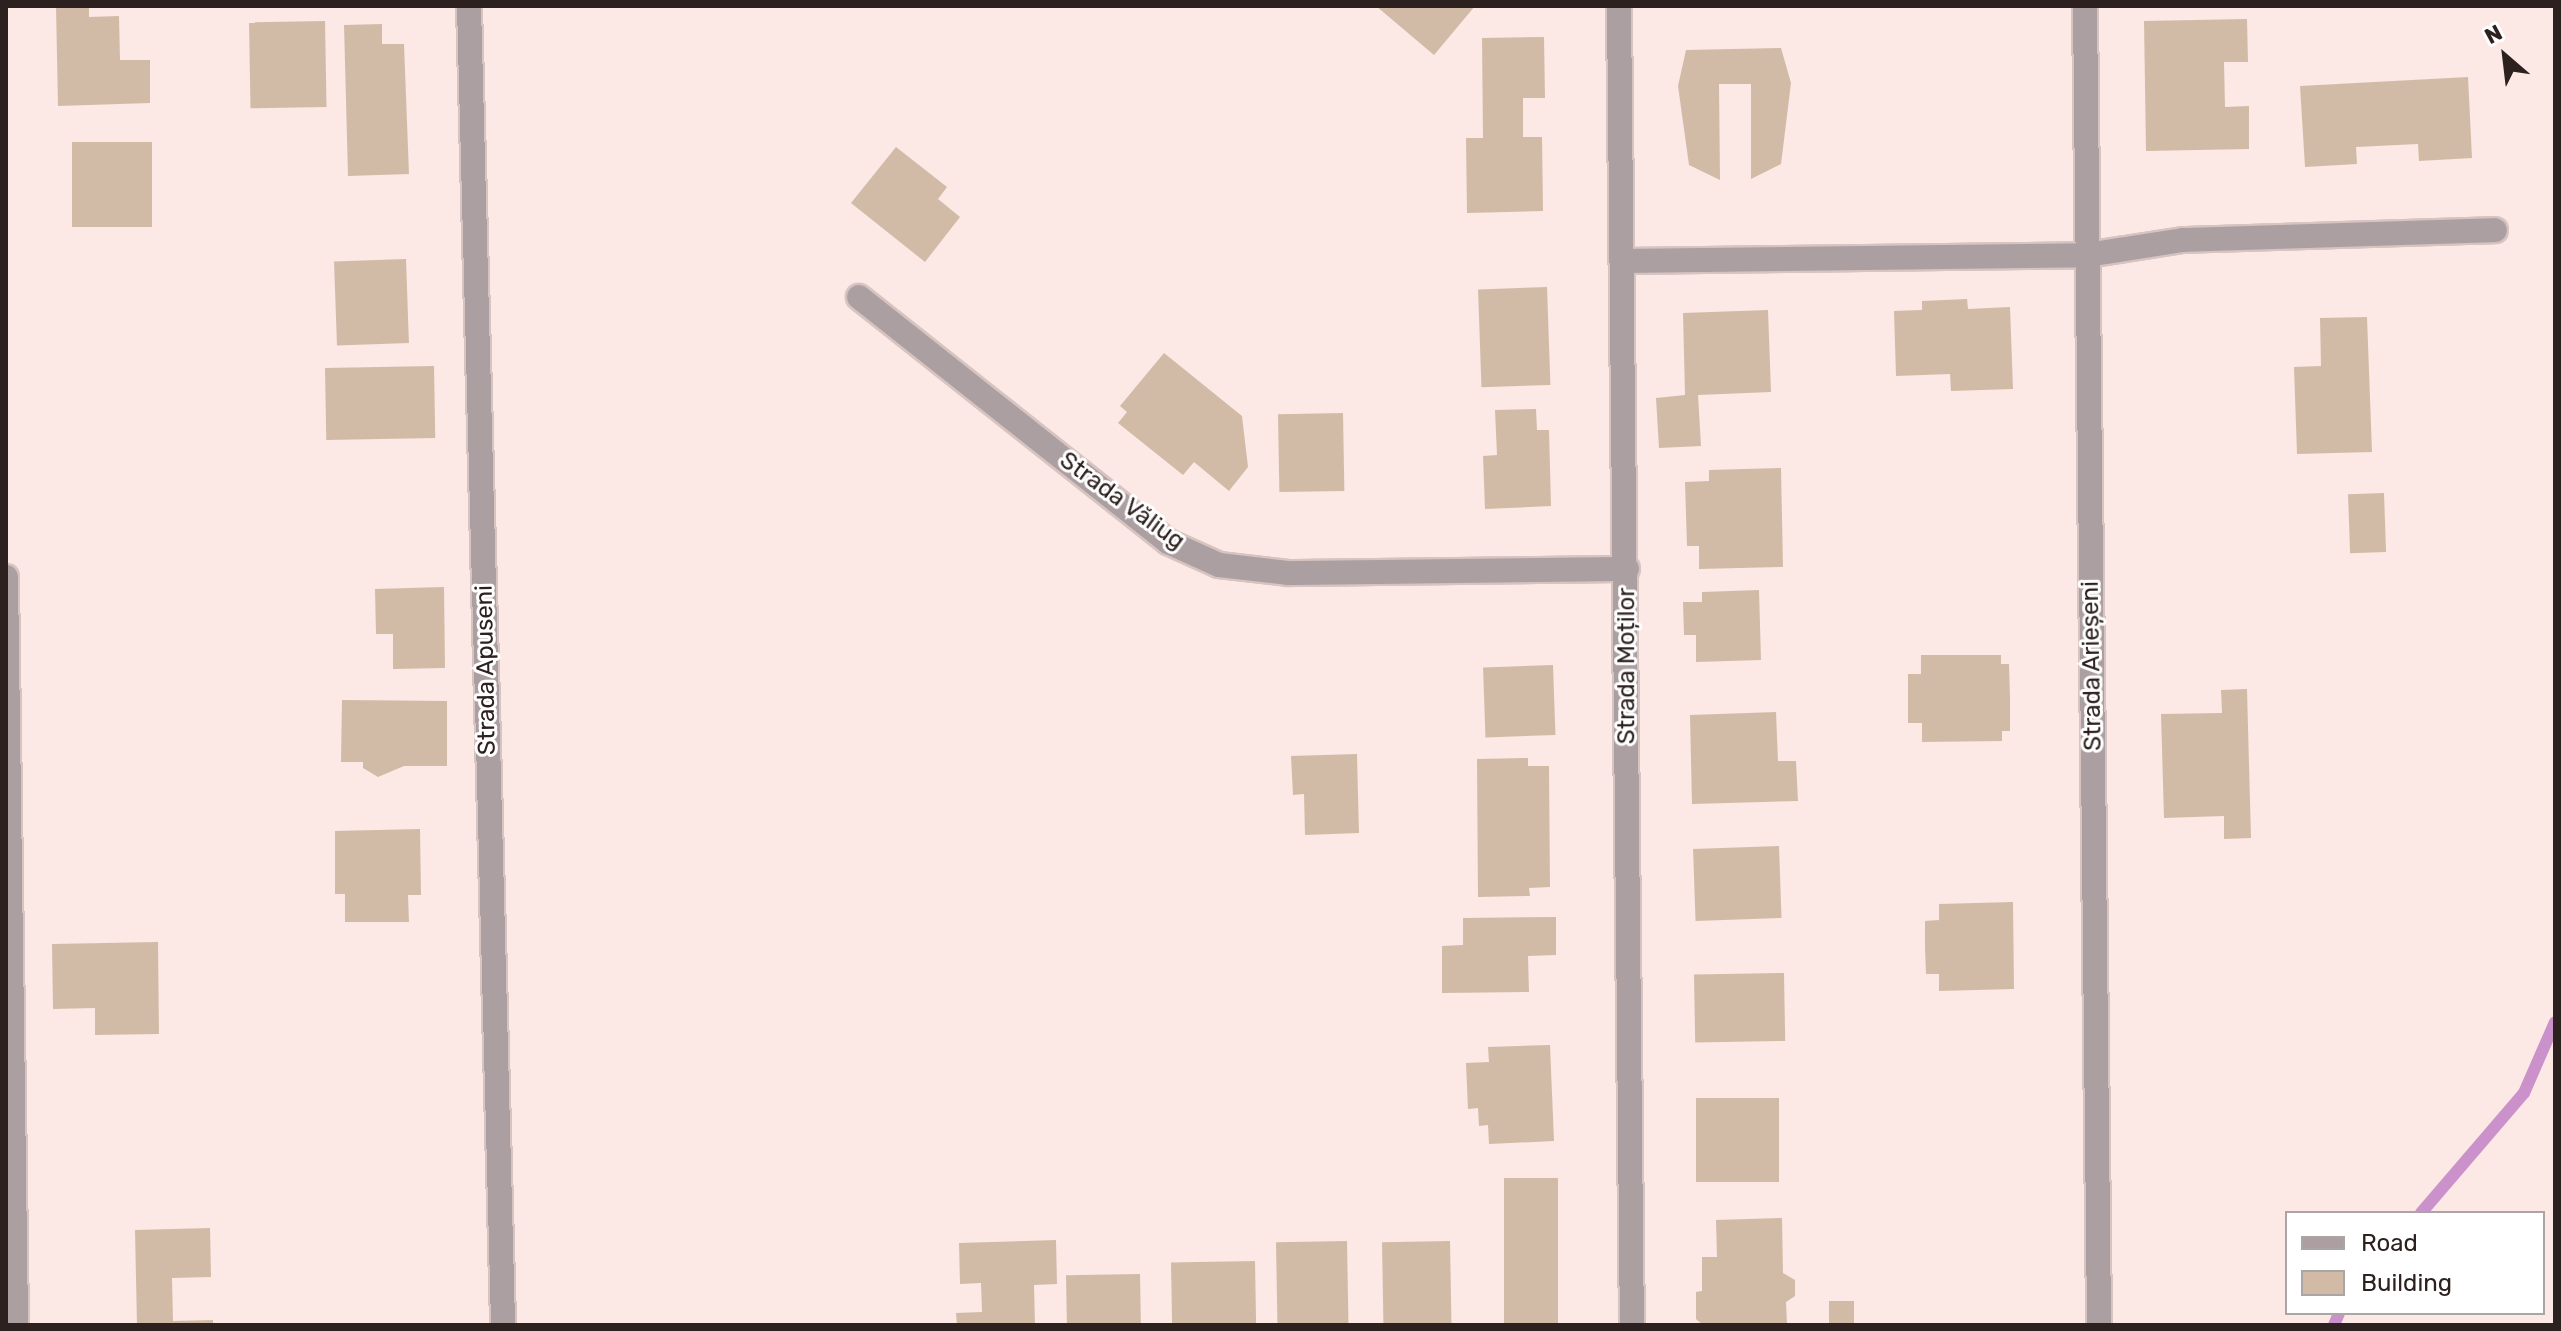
<!DOCTYPE html>
<meta charset="utf-8">
<style>
body{margin:0}
#map{position:relative;width:2561px;height:1331px;overflow:hidden;background:#fce8e4;font-family:Rubik,sans-serif}
div>[style]{position:absolute}
.stream>*{height:12px;margin:-6px;padding:0 6px;transform-origin:6px;border-radius:6px;background:#cb91ca}
.building>*{inset:0;background:#d1bba7;transform-origin:0 0}
.roads{filter:drop-shadow(2px 0 #d7c4c1) drop-shadow(-2px 0 #d7c4c1) drop-shadow(0 2px #d7c4c1) drop-shadow(0 -2px #d7c4c1)}
.street>*{height:24px;margin:-12px;padding:0 12px;transform-origin:12px;border-radius:12px;background:#ac9fa2}
span{translate:-50% -50%;white-space:nowrap;text-align:center;line-height:1.15;-webkit-text-stroke:6px #fff;paint-order:stroke}
.street-label{font-size:24px;color:#2d211f}
.frame{position:absolute;inset:0;border:8px solid #2d211f;pointer-events:none}
.legend{position:absolute;left:2285px;top:1211px;width:260px;height:104px;box-sizing:border-box;background:#fff;border:2px solid #aba6a5;margin:0;padding:10px 14px;list-style:none;font-size:24px;color:#2d211f}
.legend li{display:flex;align-items:center;gap:16px;height:40px}
.legend b{width:40px;border:2px solid #aba6a5}
.north{position:absolute;left:2465px;top:16px;width:80px;height:80px;-webkit-text-stroke:6px #fff;paint-order:stroke;rotate:332deg;font-size:22px;font-weight:700;line-height:32px;text-align:center;color:#2d211f}
.north::after{content:'';display:block;margin:auto;width:28px;height:36px;background:#2d211f;clip-path:polygon(50% 0,100% 100%,50% 72%,0 100%)}
</style>
<div id="map">
<div class="stream">
<div style="left:2421px;top:1213px;width:158px;rotate:-49.4deg"></div>
<div style="left:2524px;top:1093px;width:77px;rotate:-66.4deg"></div>
<div style="left:2334px;top:1325px;width:13px;rotate:-67deg"></div>
</div>
<div class="building">
<div style="clip-path:polygon(56px 6px,89px 6px,89px 17px,119px 16px,120px 60px,150px 60px,150px 103px,58px 106px)"></div>
<div style="clip-path:polygon(1376px 6px,1475px 6px,1434px 55px)"></div>
<div style="clip-path:polygon(2247px 19px,2248px 62px,2224px 62px,2225px 107px,2249px 106px,2249px 149px,2146px 151px,2144px 21px)"></div>
<div style="left:325px;top:21px;width:86px;height:76px;rotate:89deg"></div>
<div style="clip-path:polygon(382px 24px,382px 44px,404px 44px,409px 174px,348px 176px,344px 25px)"></div>
<div style="clip-path:polygon(1544px 37px,1545px 98px,1523px 98px,1523px 137px,1542px 137px,1543px 211px,1467px 213px,1466px 138px,1483px 138px,1482px 38px)"></div>
<div style="clip-path:polygon(1781px 48px,1791px 83px,1781px 164px,1751px 179px,1751px 84px,1719px 84px,1720px 180px,1689px 165px,1678px 86px,1686px 50px)"></div>
<div style="clip-path:polygon(2468px 77px,2472px 158px,2419px 161px,2418px 144px,2356px 147px,2357px 164px,2305px 167px,2300px 86px)"></div>
<div style="left:152px;top:142px;width:85px;height:80px;rotate:90deg"></div>
<div style="clip-path:polygon(896px 147px,947px 187px,938px 199px,960px 217px,925px 262px,851px 203px)"></div>
<div style="left:406px;top:259px;width:84px;height:72px;rotate:88deg"></div>
<div style="left:1547px;top:287px;width:98px;height:69px;rotate:88deg"></div>
<div style="clip-path:polygon(1967px 299px,1968px 309px,2010px 307px,2013px 389px,1951px 391px,1950px 374px,1896px 376px,1894px 311px,1922px 310px,1922px 301px)"></div>
<div style="clip-path:polygon(1768px 310px,1771px 392px,1698px 395px,1701px 446px,1659px 448px,1656px 398px,1685px 395px,1683px 313px)"></div>
<div style="clip-path:polygon(2367px 317px,2372px 452px,2297px 454px,2294px 367px,2321px 366px,2320px 318px)"></div>
<div style="clip-path:polygon(1164px 353px,1242px 416px,1248px 467px,1229px 491px,1194px 462px,1183px 475px,1118px 423px,1127px 412px,1120px 406px)"></div>
<div style="left:434px;top:366px;width:72px;height:109px;rotate:89deg"></div>
<div style="clip-path:polygon(1536px 409px,1537px 430px,1549px 430px,1551px 506px,1485px 509px,1483px 456px,1497px 455px,1495px 410px)"></div>
<div style="left:1343px;top:413px;width:78px;height:65px;rotate:89deg"></div>
<div style="clip-path:polygon(1781px 468px,1783px 567px,1699px 569px,1699px 546px,1687px 546px,1685px 482px,1709px 481px,1709px 470px)"></div>
<div style="left:2384px;top:493px;width:59px;height:36px;rotate:88deg"></div>
<div style="clip-path:polygon(444px 587px,445px 668px,393px 669px,393px 634px,376px 634px,375px 589px)"></div>
<div style="clip-path:polygon(1759px 590px,1761px 660px,1696px 662px,1696px 635px,1684px 635px,1683px 602px,1702px 602px,1702px 592px)"></div>
<div style="clip-path:polygon(1921px 655px,2001px 655px,2001px 664px,2009px 664px,2010px 698px,2010px 731px,2002px 731px,2002px 741px,1922px 742px,1922px 723px,1908px 723px,1908px 674px,1921px 674px)"></div>
<div style="left:1553px;top:665px;width:70px;height:70px;rotate:88deg"></div>
<div style="clip-path:polygon(2247px 689px,2251px 838px,2224px 839px,2224px 816px,2164px 818px,2161px 714px,2222px 713px,2221px 690px)"></div>
<div style="clip-path:polygon(342px 700px,447px 701px,447px 766px,404px 766px,378px 777px,363px 768px,363px 762px,341px 762px)"></div>
<div style="clip-path:polygon(1776px 712px,1778px 761px,1796px 761px,1798px 801px,1692px 804px,1690px 715px)"></div>
<div style="clip-path:polygon(1357px 754px,1359px 833px,1305px 835px,1304px 794px,1293px 795px,1291px 756px)"></div>
<div style="clip-path:polygon(1528px 758px,1528px 766px,1549px 766px,1550px 887px,1529px 888px,1530px 896px,1478px 897px,1477px 759px)"></div>
<div style="clip-path:polygon(420px 829px,421px 895px,408px 895px,409px 922px,345px 922px,345px 894px,335px 894px,335px 831px)"></div>
<div style="left:1779px;top:846px;width:72px;height:86px;rotate:88deg"></div>
<div style="clip-path:polygon(2013px 902px,2014px 989px,1939px 991px,1939px 974px,1926px 974px,1925px 948px,1925px 921px,1939px 920px,1939px 904px)"></div>
<div style="clip-path:polygon(1556px 917px,1556px 955px,1528px 956px,1529px 992px,1442px 993px,1442px 946px,1463px 945px,1463px 918px)"></div>
<div style="clip-path:polygon(158px 942px,159px 1034px,95px 1035px,95px 1008px,53px 1009px,52px 944px)"></div>
<div style="left:1784px;top:973px;width:68px;height:90px;rotate:89deg"></div>
<div style="clip-path:polygon(1550px 1045px,1554px 1141px,1489px 1144px,1488px 1125px,1479px 1126px,1478px 1108px,1468px 1109px,1466px 1063px,1489px 1062px,1488px 1047px)"></div>
<div style="left:1779px;top:1098px;width:84px;height:83px;rotate:90deg"></div>
<div style="left:1504px;top:1178px;width:54px;height:147px"></div>
<div style="clip-path:polygon(1782px 1218px,1783px 1273px,1795px 1280px,1795px 1296px,1786px 1302px,1787px 1325px,1703px 1325px,1696px 1319px,1696px 1292px,1702px 1291px,1702px 1257px,1717px 1257px,1716px 1220px)"></div>
<div style="clip-path:polygon(210px 1228px,211px 1277px,172px 1278px,173px 1321px,213px 1320px,213px 1325px,137px 1325px,135px 1230px)"></div>
<div style="clip-path:polygon(1056px 1240px,1057px 1284px,1034px 1285px,1035px 1325px,957px 1325px,956px 1313px,982px 1312px,981px 1283px,960px 1284px,959px 1243px)"></div>
<div style="left:1347px;top:1241px;width:84px;height:71px;rotate:89deg"></div>
<div style="left:1450px;top:1241px;width:84px;height:68px;rotate:89deg"></div>
<div style="left:1255px;top:1261px;width:64px;height:84px;rotate:89deg"></div>
<div style="left:1140px;top:1274px;width:51px;height:74px;rotate:89deg"></div>
<div style="left:1829px;top:1301px;width:25px;height:24px"></div>
</div>
<div class="roads">
<div class="street">
<div style="left:469px;top:6px;width:1319px;rotate:88.52deg"></div>
<div style="left:1619px;top:6px;width:1319px;rotate:89.44deg"></div>
<div style="left:2085px;top:6px;width:1319px;rotate:89.39deg"></div>
<div style="left:1623px;top:261px;width:464px;rotate:-0.7deg"></div>
<div style="left:2087px;top:255px;width:97px;rotate:-8.9deg"></div>
<div style="left:2183px;top:240px;width:312px;rotate:-1.8deg"></div>
<div style="left:859px;top:297px;width:394px;rotate:38.4deg"></div>
<div style="left:1168px;top:542px;width:56px;rotate:24.3deg"></div>
<div style="left:1219px;top:565px;width:69px;rotate:6.6deg"></div>
<div style="left:1288px;top:573px;width:339px;rotate:-0.7deg"></div>
<div style="left:6px;top:577px;width:748px;rotate:89.23deg"></div>
</div>
</div>
<div class="street-label">
<span style="left:1122px;top:501px;rotate:36deg">Strada Văliug</span>
<span style="left:1627px;top:666px;rotate:-90deg">Strada Moților</span>
<span style="left:2092px;top:666px;rotate:-91deg">Strada Arieșeni</span>
<span style="left:486px;top:670px;rotate:-91deg">Strada Apuseni</span>
</div>
<div class="frame"></div>
<ul class="legend">
<li><b style="height:10px;background:#ac9fa2"></b>Road</li>
<li><b style="height:22px;background:#d1bba7"></b>Building</li>
</ul>
<div class="north">N</div>
</div>
